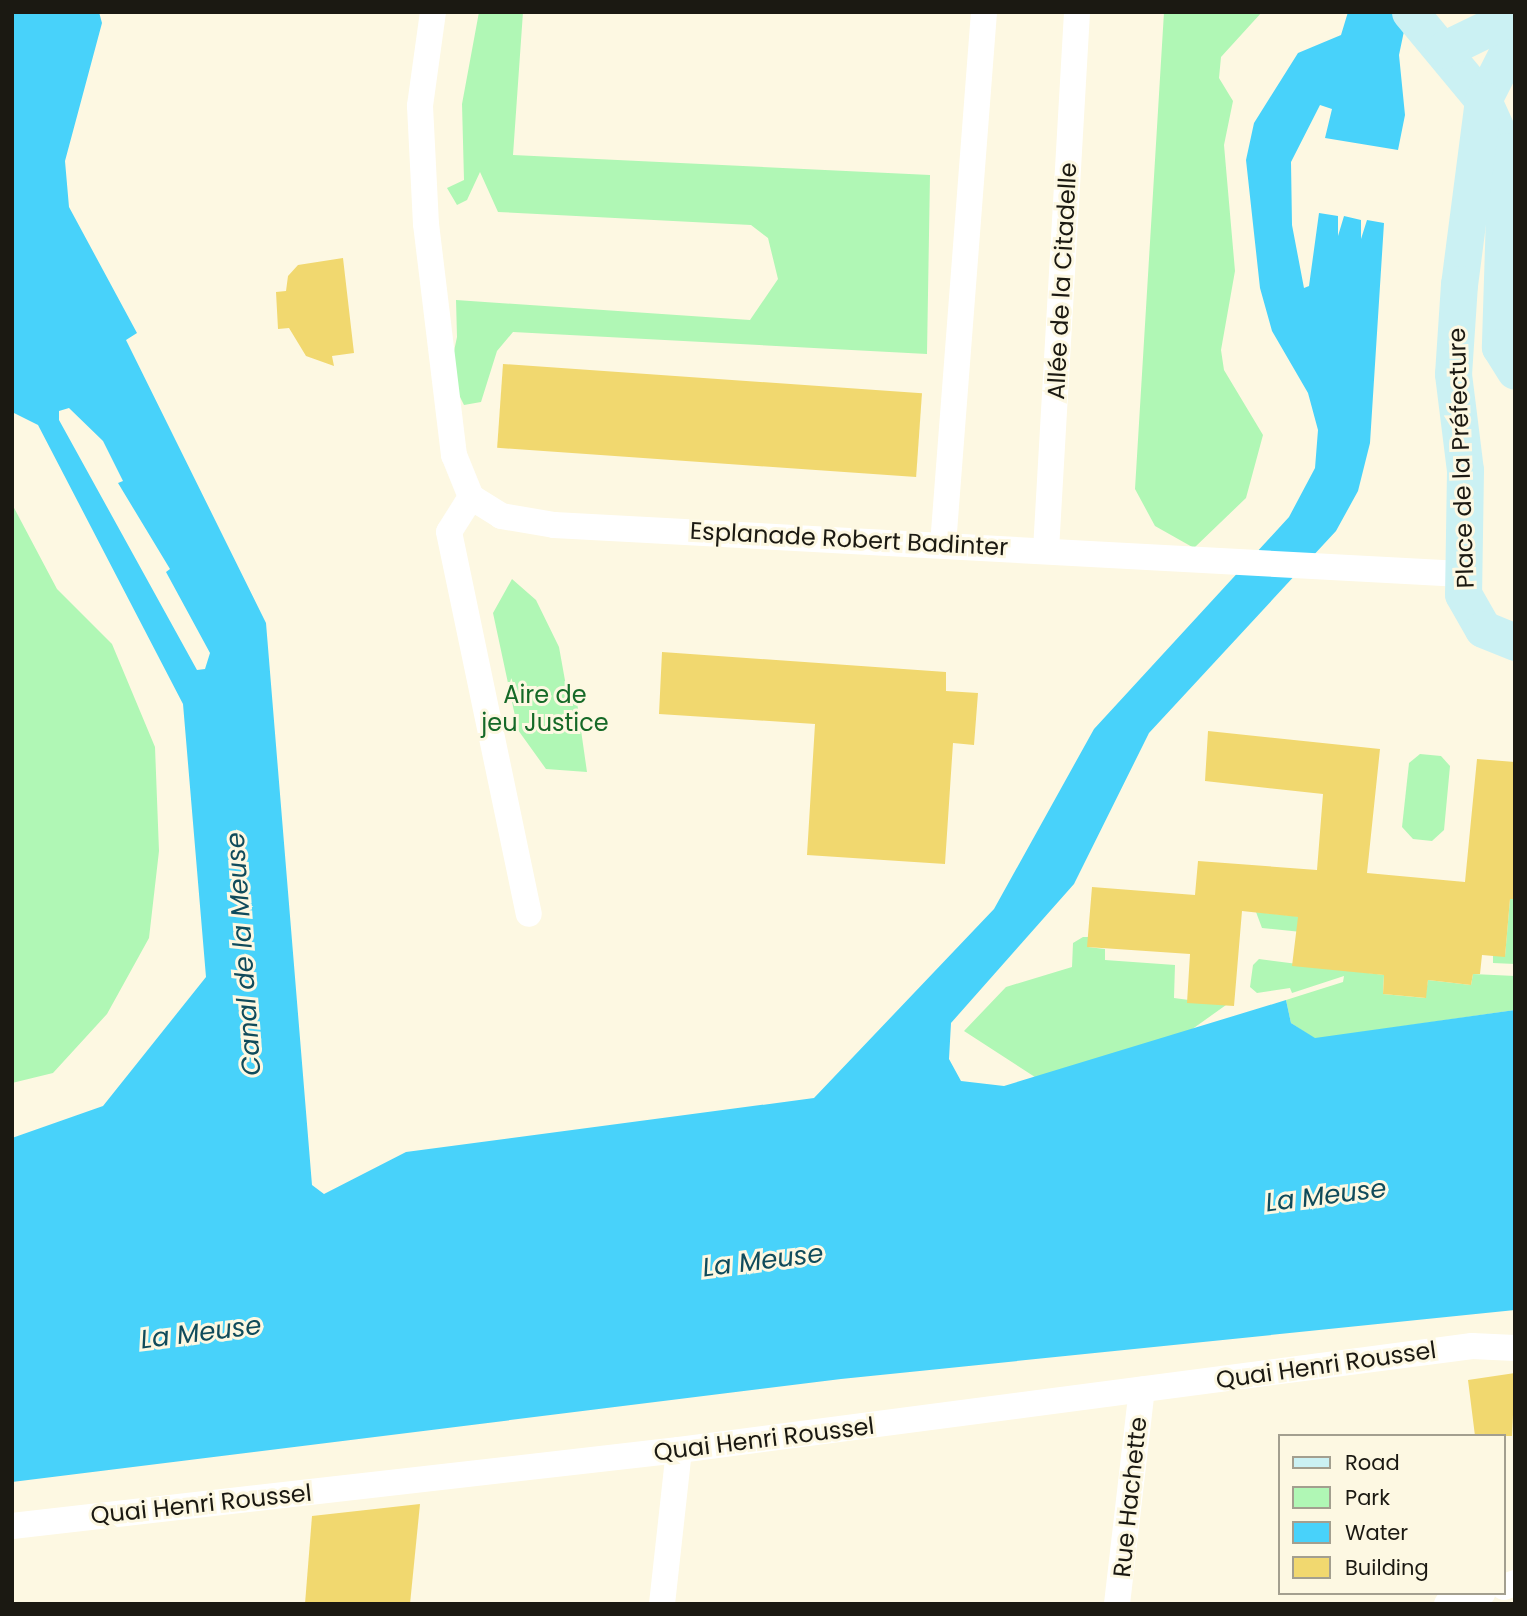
<!DOCTYPE html>
<meta charset="utf-8">
<style>
body{margin:0}
#map{position:relative;width:1527px;height:1616px;overflow:hidden;background:#fdf8e2;font-family:Poppins,sans-serif}
div>[style]{position:absolute}
.green>*{inset:0;background:#b0f7b5}
.water>*{inset:0;background:#48d2fa}
.building>*{inset:0;background:#f1d86f;transform-origin:0 0}
.minor>*{height:26px;margin:-13px;padding:0 13px;transform-origin:13px;border-radius:13px;background:#fff}
.secondary>*{height:37px;margin:-18.5px;padding:0 18.5px;transform-origin:18.5px;border-radius:18.5px;background:#cbf1f3}
span{translate:-50% -50%;white-space:nowrap;text-align:center;line-height:1.15;-webkit-text-stroke:6px #fdf8e2;paint-order:stroke}
.street-label{font-size:24px;color:#1b1912}
.park-label{font-size:24px;color:#156927}
.water-label{font-size:26px;color:#104b5b;font-style:italic}
.frame{position:absolute;inset:0;border:14px solid #1b1912;pointer-events:none}
.legend{position:absolute;left:1278px;top:1434px;width:228px;height:161px;box-sizing:border-box;background:#fdf8e2;border:2px solid #a39f8f;margin:0;padding:9px 12px;list-style:none;font-size:21px;color:#1b1912}
.legend li{display:flex;align-items:center;gap:14px;height:35px}
.legend b{width:35px;border:2px solid #a39f8f}
</style>
<div id="map">
<div class="green">
<div style="clip-path:polygon(479px 12px,523px 12px,513px 155px,930px 175px,927px 354px,513px 332px,497px 351px,481px 402px,464px 405px,449px 375px,457px 337px,456px 300px,750px 320px,778px 279px,768px 238px,751px 225px,498px 212px,480px 172px,467px 200px,457px 205px,447px 188px,464px 180px,462px 104px)"></div>
<div style="clip-path:polygon(1164px 12px,1262px 12px,1221px 57px,1219px 78px,1233px 101px,1224px 145px,1235px 271px,1221px 350px,1224px 370px,1263px 435px,1246px 498px,1194px 548px,1155px 526px,1135px 489px)"></div>
<div style="clip-path:polygon(12px 504px,57px 589px,112px 644px,155px 747px,159px 851px,149px 938px,107px 1014px,53px 1073px,12px 1083px)"></div>
<div style="clip-path:polygon(512px 579px,536px 600px,559px 647px,566px 686px,577px 702px,587px 772px,546px 769px,518px 730px,493px 613px)"></div>
<div style="clip-path:polygon(1420px 754px,1441px 756px,1450px 766px,1444px 830px,1432px 841px,1413px 839px,1402px 827px,1409px 763px)"></div>
<div style="clip-path:polygon(1510px 899px,1515px 899px,1515px 964px,1493px 963px,1493px 956px,1505px 956px)"></div>
<div style="clip-path:polygon(1256px 912px,1313px 918px,1311px 933px,1262px 928px)"></div>
<div style="clip-path:polygon(1083px 937px,1088px 937px,1088px 947px,1105px 949px,1105px 960px,1175px 965px,1174px 998px,1226px 1005px,1191px 1030px,1038px 1079px,964px 1031px,1006px 987px,1072px 967px,1073px 943px)"></div>
<div style="clip-path:polygon(1259px 959px,1384px 975px,1383px 994px,1425px 998px,1428px 980px,1471px 985px,1473px 974px,1515px 976px,1515px 1010px,1315px 1039px,1291px 1023px,1286px 1000px,1343px 982px,1344px 976px,1292px 993px,1290px 988px,1257px 993px,1250px 987px,1253px 965px)"></div>
</div>
<div class="water">
<div style="clip-path:polygon(evenodd,12px 12px,99px 12px,102px 23px,65px 161px,69px 207px,137px 333px,126px 340px,266px 623px,312px 1185px,324px 1194px,406px 1152px,814px 1098px,994px 909px,1094px 729px,1289px 517px,1315px 468px,1318px 430px,1308px 393px,1272px 331px,1260px 288px,1246px 160px,1254px 123px,1298px 53px,1341px 35px,1348px 12px,1408px 12px,1399px 55px,1405px 115px,1398px 150px,1325px 138px,1332px 109px,1320px 105px,1291px 162px,1292px 225px,1304px 288px,1309px 286px,1319px 213px,1338px 216px,1338px 236px,1344px 216px,1361px 220px,1361px 239px,1367px 220px,1384px 223px,1370px 443px,1358px 491px,1336px 531px,1149px 733px,1074px 884px,951px 1023px,949px 1059px,961px 1081px,1004px 1086px,1286px 1000px,1291px 1023px,1315px 1038px,1515px 1010px,1515px 1310px,841px 1379px,12px 1482px,12px 1138px,103px 1106px,206px 977px,183px 704px,38px 425px,12px 412px,12px 12px,69px 408px,103px 441px,123px 481px,118px 483px,170px 569px,166px 572px,210px 653px,205px 669px,197px 670px,59px 420px,59px 411px,69px 408px)"></div>
</div>
<div class="building">
<div style="clip-path:polygon(343px 258px,354px 353px,332px 356px,334px 366px,306px 356px,289px 328px,278px 329px,276px 292px,286px 291px,288px 276px,298px 265px)"></div>
<div style="left:503px;top:364px;width:420px;height:84px;rotate:4deg"></div>
<div style="clip-path:polygon(662px 652px,946px 672px,946px 691px,978px 693px,974px 745px,953px 743px,945px 864px,807px 855px,815px 724px,659px 714px)"></div>
<div style="clip-path:polygon(1208px 731px,1380px 749px,1367px 873px,1465px 882px,1477px 759px,1515px 762px,1515px 899px,1510px 899px,1505px 957px,1482px 955px,1480px 974px,1473px 974px,1471px 985px,1428px 980px,1426px 998px,1383px 994px,1384px 975px,1292px 966px,1298px 917px,1242px 911px,1234px 1006px,1187px 1003px,1190px 954px,1087px 947px,1092px 887px,1195px 895px,1198px 861px,1317px 870px,1323px 794px,1205px 781px)"></div>
<div style="clip-path:polygon(1515px 1373px,1512px 1436px,1475px 1436px,1468px 1380px)"></div>
<div style="clip-path:polygon(420px 1504px,410px 1604px,305px 1604px,312px 1516px)"></div>
</div>
<div class="minor">
<div style="left:433px;top:12px;width:95px;rotate:97.9deg"></div>
<div style="left:420px;top:106px;width:118px;rotate:87.1deg"></div>
<div style="left:426px;top:224px;width:233px;rotate:83.1deg"></div>
<div style="left:454px;top:455px;width:45px;rotate:68deg"></div>
<div style="left:471px;top:497px;width:41px;rotate:122.2deg"></div>
<div style="left:449px;top:532px;width:390px;rotate:78.2deg"></div>
<div style="left:471px;top:497px;width:36px;rotate:32deg"></div>
<div style="left:501px;top:516px;width:54px;rotate:9.6deg"></div>
<div style="left:554px;top:525px;width:909px;rotate:3.09deg"></div>
<div style="left:943px;top:545px;width:535px;rotate:-85.6deg"></div>
<div style="left:1046px;top:550px;width:539px;rotate:-86.7deg"></div>
<div style="left:12px;top:1526px;width:671px;rotate:-6.5deg"></div>
<div style="left:679px;top:1450px;width:800px;rotate:-7.47deg"></div>
<div style="left:1472px;top:1346px;width:43px;rotate:2.7deg"></div>
<div style="left:1504px;top:1587px;width:12px;rotate:-20deg"></div>
<div style="left:662px;top:1604px;width:155px;rotate:-83.7deg"></div>
<div style="left:1117px;top:1604px;width:216px;rotate:-83.4deg"></div>
<div style="left:1447px;top:1604px;width:37px;rotate:-17deg"></div>
</div>
<div class="secondary">
<div style="left:1410px;top:12px;width:114px;rotate:50.3deg"></div>
<div style="left:1483px;top:100px;width:56px;rotate:65.7deg"></div>
<div style="left:1506px;top:151px;width:196px;rotate:91.8deg"></div>
<div style="left:1500px;top:347px;width:28px;rotate:58deg"></div>
<div style="left:1515px;top:37px;width:71px;rotate:116.9deg"></div>
<div style="left:1483px;top:100px;width:186px;rotate:97.4deg"></div>
<div style="left:1459px;top:284px;width:90px;rotate:93.8deg"></div>
<div style="left:1453px;top:374px;width:97px;rotate:82.9deg"></div>
<div style="left:1465px;top:470px;width:124px;rotate:90.9deg"></div>
<div style="left:1463px;top:594px;width:40px;rotate:60.3deg"></div>
<div style="left:1483px;top:629px;width:35px;rotate:22deg"></div>
<div style="left:1443px;top:50px;width:80px;rotate:-25.9deg"></div>
</div>
<div class="street-label">
<span style="left:1062px;top:281px;rotate:-87deg">Allée de la Citadelle</span>
<span style="left:1461px;top:458px;rotate:-92deg">Place de la Préfecture</span>
<span style="left:849px;top:539px;rotate:3deg">Esplanade Robert Badinter</span>
<span style="left:1326px;top:1365px;rotate:-8deg">Quai Henri Roussel</span>
<span style="left:764px;top:1439px;rotate:-7deg">Quai Henri Roussel</span>
<span style="left:1130px;top:1497px;rotate:-84deg">Rue Hachette</span>
<span style="left:201px;top:1504px;rotate:-6deg">Quai Henri Roussel</span>
</div>
<div class="park-label">
<span style="left:545px;top:709px">Aire de<br>jeu Justice</span>
</div>
<div class="water-label">
<span style="left:244px;top:954px;rotate:-94deg">Canal de la Meuse</span>
<span style="left:1326px;top:1196px;rotate:-7deg">La Meuse</span>
<span style="left:763px;top:1261px;rotate:-7deg">La Meuse</span>
<span style="left:201px;top:1333px;rotate:-7deg">La Meuse</span>
</div>
<div class="frame"></div>
<ul class="legend">
<li><b style="height:9px;background:#cbf1f3"></b>Road</li>
<li><b style="height:19px;background:#b0f7b5"></b>Park</li>
<li><b style="height:19px;background:#48d2fa"></b>Water</li>
<li><b style="height:19px;background:#f1d86f"></b>Building</li>
</ul>
</div>
